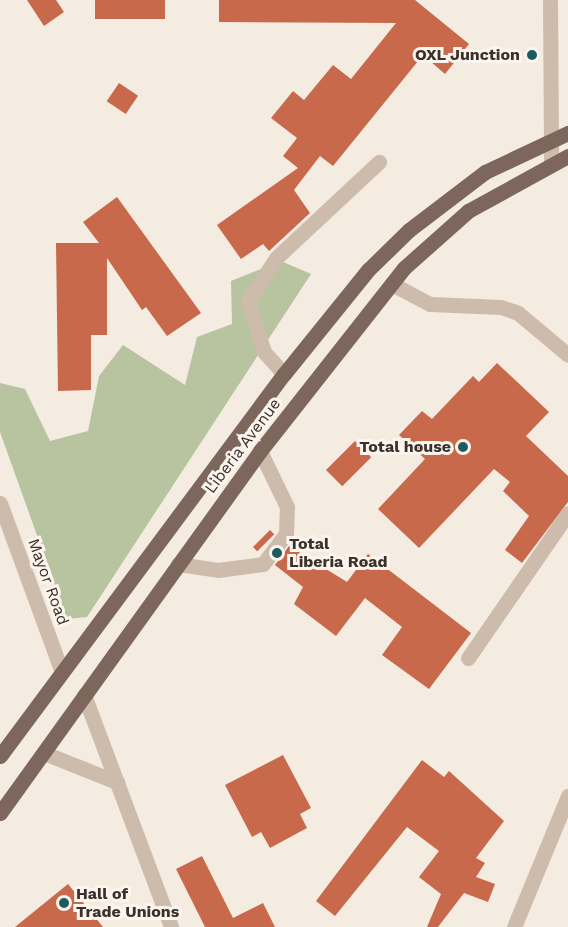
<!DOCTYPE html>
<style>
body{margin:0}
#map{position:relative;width:568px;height:927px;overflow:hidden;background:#f4ebe1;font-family:"Work Sans",sans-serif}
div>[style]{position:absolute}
.green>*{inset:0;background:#b8c4a0}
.building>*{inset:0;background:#c8694b;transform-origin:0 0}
.minor>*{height:15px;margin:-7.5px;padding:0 7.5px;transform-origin:7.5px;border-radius:7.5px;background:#cdbbac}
.major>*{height:15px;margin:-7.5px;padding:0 7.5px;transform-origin:7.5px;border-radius:7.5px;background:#7d675c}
.dots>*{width:16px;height:16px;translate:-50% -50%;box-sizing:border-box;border:3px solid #fbf5ee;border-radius:50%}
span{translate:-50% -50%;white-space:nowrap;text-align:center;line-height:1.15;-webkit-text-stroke:6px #fbf5ee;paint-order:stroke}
.poi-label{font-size:16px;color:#3b302b;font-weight:700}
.right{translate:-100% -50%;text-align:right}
.left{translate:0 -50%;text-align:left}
.street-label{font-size:16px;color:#3b302b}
</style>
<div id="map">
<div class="green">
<div style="clip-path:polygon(281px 261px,311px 274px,87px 617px,67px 619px,0 432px,0 383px,25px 389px,50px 441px,88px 431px,99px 376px,123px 345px,185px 385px,197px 337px,232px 324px,231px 281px)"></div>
</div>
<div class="building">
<div style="clip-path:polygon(27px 0,56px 0,64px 12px,44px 26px)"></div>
<div style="left:95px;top:0;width:70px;height:19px"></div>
<div style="clip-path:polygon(219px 0,415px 0,469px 44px,445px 74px,423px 55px,333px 166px,320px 156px,294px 190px,310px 213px,269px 251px,263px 244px,241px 259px,217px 225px,298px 168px,283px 156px,297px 138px,271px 118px,293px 91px,304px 100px,333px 65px,351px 79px,396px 23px,219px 22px)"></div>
<div style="left:119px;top:83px;width:23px;height:22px;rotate:34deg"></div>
<div style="clip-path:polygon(117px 197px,201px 313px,167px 336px,146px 307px,142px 310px,107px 258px,107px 335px,91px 335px,91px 390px,58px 391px,56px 243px,99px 243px,83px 222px)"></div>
<div style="clip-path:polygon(497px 363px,549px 412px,526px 436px,568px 476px,568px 502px,522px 563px,505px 550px,529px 516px,503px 491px,510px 482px,494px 469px,419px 548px,378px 509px,425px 459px,399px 435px,422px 411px,432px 419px,473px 376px,479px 382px)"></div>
<div style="left:355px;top:441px;width:23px;height:41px;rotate:45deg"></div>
<div style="left:270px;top:530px;width:6px;height:24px;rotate:45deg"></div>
<div style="clip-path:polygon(289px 546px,347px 582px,368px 554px,471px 633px,429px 689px,382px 655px,402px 627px,365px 598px,336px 636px,294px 604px,303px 587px,275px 565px)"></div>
<div style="clip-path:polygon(283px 755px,311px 808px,300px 814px,307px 828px,270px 848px,261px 832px,252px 837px,225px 785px)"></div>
<div style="clip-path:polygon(422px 760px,444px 777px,449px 771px,504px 821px,476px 858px,485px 863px,476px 877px,495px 884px,488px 902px,464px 893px,438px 927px,427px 927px,441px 894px,419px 877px,439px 851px,407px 827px,335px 916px,316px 901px)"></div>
<div style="clip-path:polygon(202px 856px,233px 918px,263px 903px,275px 927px,205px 927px,176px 869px)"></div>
<div style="clip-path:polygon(68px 884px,103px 927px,15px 927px)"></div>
</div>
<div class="minor">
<div style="left:550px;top:0;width:162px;rotate:89.6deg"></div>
<div style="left:392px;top:284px;width:43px;rotate:27.8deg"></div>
<div style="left:430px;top:304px;width:71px;rotate:2.4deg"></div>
<div style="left:501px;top:307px;width:18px;rotate:19deg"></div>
<div style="left:518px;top:313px;width:65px;rotate:40deg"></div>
<div style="left:284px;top:374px;width:30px;rotate:-132deg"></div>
<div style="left:264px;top:352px;width:53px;rotate:-107.4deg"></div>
<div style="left:248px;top:301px;width:51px;rotate:-56.9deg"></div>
<div style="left:276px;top:258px;width:141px;rotate:-43deg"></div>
<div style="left:0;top:503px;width:180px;rotate:69.9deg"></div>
<div style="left:178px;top:564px;width:40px;rotate:8.5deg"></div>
<div style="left:218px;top:570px;width:45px;rotate:-7.6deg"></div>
<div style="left:263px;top:564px;width:38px;rotate:-53deg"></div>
<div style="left:286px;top:534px;width:27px;rotate:-88deg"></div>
<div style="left:287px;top:507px;width:62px;rotate:-115.7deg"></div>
<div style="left:468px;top:658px;width:176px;rotate:-55.4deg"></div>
<div style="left:84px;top:695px;width:248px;rotate:69.4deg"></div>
<div style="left:44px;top:753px;width:79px;rotate:21.7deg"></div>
<div style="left:514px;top:927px;width:142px;rotate:-67.6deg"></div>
</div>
<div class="major">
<div style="left:0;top:756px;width:476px;rotate:-53.4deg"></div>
<div style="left:284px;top:374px;width:134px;rotate:-51.1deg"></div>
<div style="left:368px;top:270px;width:57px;rotate:-44.3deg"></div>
<div style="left:409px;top:230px;width:96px;rotate:-37.3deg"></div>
<div style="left:485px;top:172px;width:92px;rotate:-25.2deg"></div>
<div style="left:0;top:813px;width:446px;rotate:-54.3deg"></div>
<div style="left:260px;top:451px;width:233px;rotate:-51.8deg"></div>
<div style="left:404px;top:268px;width:86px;rotate:-41.7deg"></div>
<div style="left:468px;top:211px;width:114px;rotate:-28.8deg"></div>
</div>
<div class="dots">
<div style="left:532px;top:55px;background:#1f5a5e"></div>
<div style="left:463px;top:447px;background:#1f5a5e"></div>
<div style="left:277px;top:553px;background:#1f5a5e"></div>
<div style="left:64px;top:903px;background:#1f5a5e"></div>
</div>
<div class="poi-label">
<span class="right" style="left:520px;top:55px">OXL Junction</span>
<span class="right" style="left:451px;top:447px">Total house</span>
<span class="left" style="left:289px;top:553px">Total<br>Liberia Road</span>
<span class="left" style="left:76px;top:903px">Hall of<br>Trade Unions</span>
</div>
<div class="street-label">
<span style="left:243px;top:446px;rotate:-53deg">Liberia Avenue</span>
<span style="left:48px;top:582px;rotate:70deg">Mayor Road</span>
</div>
</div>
